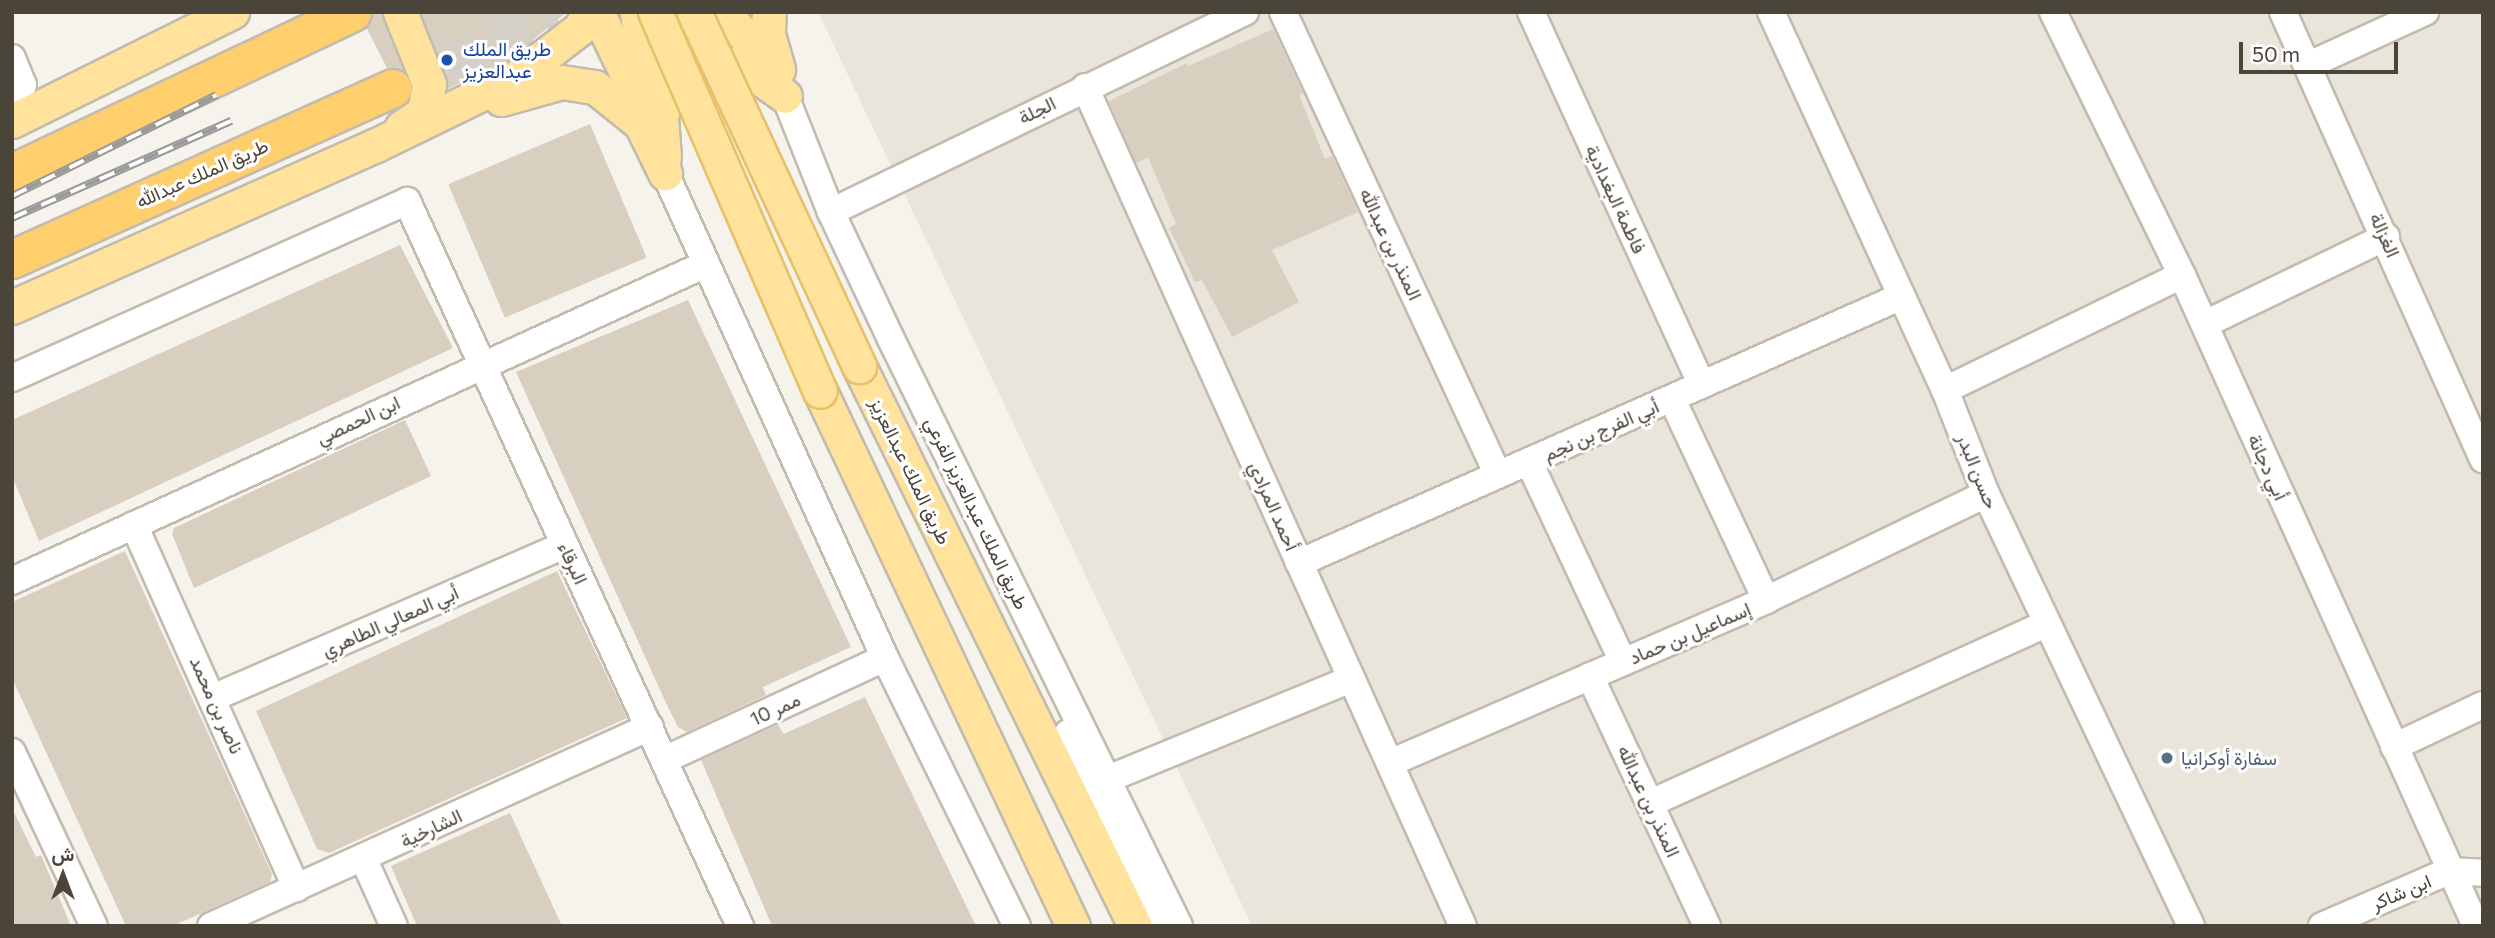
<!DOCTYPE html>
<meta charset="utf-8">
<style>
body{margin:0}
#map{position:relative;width:2495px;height:938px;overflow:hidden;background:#f6f3ec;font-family:Commissioner,Vazirmatn,sans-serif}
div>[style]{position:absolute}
.residential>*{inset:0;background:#eae5da}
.building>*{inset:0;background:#d8cfc1;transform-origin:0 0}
.highway-tunnel>*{height:37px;margin-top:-18.5px;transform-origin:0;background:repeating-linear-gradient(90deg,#d4d0c8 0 37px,transparent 0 55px)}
.roads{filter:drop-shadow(2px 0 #c2bbae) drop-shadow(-2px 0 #c2bbae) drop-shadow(0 2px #c2bbae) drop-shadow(0 -2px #c2bbae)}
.minor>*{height:26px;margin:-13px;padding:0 13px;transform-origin:13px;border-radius:13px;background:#fff}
.major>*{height:33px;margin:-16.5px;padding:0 16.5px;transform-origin:16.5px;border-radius:16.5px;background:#ffe39c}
.highway>*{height:37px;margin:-18.5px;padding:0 18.5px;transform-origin:18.5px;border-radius:18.5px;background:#ffcf6e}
.rail>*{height:8px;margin-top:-4px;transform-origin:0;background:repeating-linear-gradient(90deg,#fff 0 16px,#9a9a9a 0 32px);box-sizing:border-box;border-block:2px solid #9a9a9a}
.bridges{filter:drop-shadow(2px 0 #e6c16a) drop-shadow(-2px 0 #e6c16a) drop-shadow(0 2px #e6c16a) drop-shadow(0 -2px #e6c16a)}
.major-bridge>*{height:33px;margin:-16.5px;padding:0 16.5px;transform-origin:16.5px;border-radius:16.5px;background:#ffe39c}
.dots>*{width:19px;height:19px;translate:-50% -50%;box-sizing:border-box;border:4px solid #fff;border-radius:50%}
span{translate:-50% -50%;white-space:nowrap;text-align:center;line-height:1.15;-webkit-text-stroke:6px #fff;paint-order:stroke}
.transit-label{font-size:19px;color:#164399}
.left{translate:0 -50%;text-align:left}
.street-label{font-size:19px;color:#4b4439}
.service-label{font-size:19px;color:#4e5e75}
.frame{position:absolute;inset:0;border:14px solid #4b4439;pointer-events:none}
.north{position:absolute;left:28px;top:840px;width:70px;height:70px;-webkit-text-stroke:5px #fff;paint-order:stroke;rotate:0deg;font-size:19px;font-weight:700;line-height:28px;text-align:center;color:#4b4439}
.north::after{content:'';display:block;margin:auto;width:24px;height:32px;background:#4b4439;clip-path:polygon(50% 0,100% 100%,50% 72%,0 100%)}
.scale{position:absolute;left:2239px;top:42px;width:159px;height:32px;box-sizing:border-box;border:4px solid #4b4439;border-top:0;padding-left:9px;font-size:21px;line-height:24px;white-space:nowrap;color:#4b4439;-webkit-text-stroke:5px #fff;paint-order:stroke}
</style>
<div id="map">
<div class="residential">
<div style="clip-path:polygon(818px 12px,2483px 12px,2483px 926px,1252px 926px)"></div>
</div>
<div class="building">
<div style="clip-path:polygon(373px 12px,381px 12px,403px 70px,387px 68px,366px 27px)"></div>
<div style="clip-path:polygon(421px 12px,567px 12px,508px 60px,448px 89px)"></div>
<div style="clip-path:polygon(1273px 29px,1303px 93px,1299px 95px,1325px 159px,1332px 156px,1358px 212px,1272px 250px,1299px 302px,1232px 337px,1202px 280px,1195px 282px,1169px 228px,1176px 224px,1148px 157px,1136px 163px,1109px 101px,1187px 63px,1188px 66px)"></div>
<div style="left:590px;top:124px;width:145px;height:154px;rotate:67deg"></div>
<div style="clip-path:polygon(400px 245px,453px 348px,39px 541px,12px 476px,12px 420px)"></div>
<div style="clip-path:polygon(688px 300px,851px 647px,763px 687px,766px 695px,687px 732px,678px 727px,666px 703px,516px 372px)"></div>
<div style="clip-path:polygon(405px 420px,431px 476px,194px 588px,172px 534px,174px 528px)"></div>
<div style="clip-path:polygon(125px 551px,272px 874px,270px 882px,173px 926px,126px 926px,12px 678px,12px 602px)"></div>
<div style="clip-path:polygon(557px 571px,627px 718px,329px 853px,317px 849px,256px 711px)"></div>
<div style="clip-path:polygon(865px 697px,976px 926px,772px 926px,701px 760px,778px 725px,784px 734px)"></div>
<div style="clip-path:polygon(12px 808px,36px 857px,41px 855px,71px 926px,12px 926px)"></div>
<div style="clip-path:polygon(510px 813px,562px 926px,417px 926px,391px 866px)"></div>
</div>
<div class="highway-tunnel">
<div style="left:393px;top:87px;width:178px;rotate:-25deg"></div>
</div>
<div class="roads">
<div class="minor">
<div style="left:1283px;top:12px;width:510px;rotate:65.09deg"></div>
<div style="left:1531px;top:12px;width:410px;rotate:65.4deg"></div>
<div style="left:1771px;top:12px;width:416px;rotate:65.3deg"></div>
<div style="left:1945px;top:390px;width:112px;rotate:68.5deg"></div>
<div style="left:1986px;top:494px;width:478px;rotate:64.6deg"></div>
<div style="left:2053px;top:12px;width:293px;rotate:63.9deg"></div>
<div style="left:2182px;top:275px;width:714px;rotate:65.7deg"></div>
<div style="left:2283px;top:12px;width:490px;rotate:65.9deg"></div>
<div style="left:12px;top:58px;width:29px;rotate:68deg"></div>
<div style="left:23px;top:85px;width:27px;rotate:114deg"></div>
<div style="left:2309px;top:65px;width:128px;rotate:-24.6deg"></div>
<div style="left:1085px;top:87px;width:920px;rotate:65.75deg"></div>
<div style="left:785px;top:96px;width:125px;rotate:68.4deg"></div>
<div style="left:831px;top:212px;width:138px;rotate:64.7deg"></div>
<div style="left:890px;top:337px;width:656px;rotate:63.86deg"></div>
<div style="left:665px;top:173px;width:533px;rotate:65.6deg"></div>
<div style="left:885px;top:658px;width:299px;rotate:63.8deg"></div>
<div style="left:831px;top:212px;width:460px;rotate:-25.8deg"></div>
<div style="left:2205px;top:324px;width:201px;rotate:-25.7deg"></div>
<div style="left:12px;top:378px;width:433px;rotate:-24.1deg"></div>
<div style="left:407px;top:201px;width:798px;rotate:65.33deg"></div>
<div style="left:1945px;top:390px;width:263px;rotate:-25.9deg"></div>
<div style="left:1672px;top:399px;width:222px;rotate:64.9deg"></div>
<div style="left:1529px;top:462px;width:221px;rotate:64.8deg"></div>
<div style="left:134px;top:525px;width:398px;rotate:65.9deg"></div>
<div style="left:1299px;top:563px;width:659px;rotate:-23.88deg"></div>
<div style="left:12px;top:581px;width:763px;rotate:-24.55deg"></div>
<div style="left:1590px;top:676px;width:276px;rotate:64.9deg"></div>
<div style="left:215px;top:697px;width:381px;rotate:-23.5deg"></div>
<div style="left:1068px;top:733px;width:212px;rotate:65.5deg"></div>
<div style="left:2394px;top:747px;width:98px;rotate:-25.3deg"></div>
<div style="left:12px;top:752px;width:192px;rotate:64.8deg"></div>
<div style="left:666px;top:759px;width:241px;rotate:-24.8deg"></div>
<div style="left:1390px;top:763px;width:410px;rotate:-23.4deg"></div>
<div style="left:1766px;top:600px;width:244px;rotate:-25.7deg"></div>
<div style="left:1110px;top:778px;width:261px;rotate:-22.3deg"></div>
<div style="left:1651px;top:803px;width:434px;rotate:-24.4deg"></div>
<div style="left:364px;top:860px;width:72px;rotate:65.6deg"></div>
<div style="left:211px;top:926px;width:482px;rotate:-24.4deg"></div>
<div style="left:2322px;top:926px;width:138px;rotate:-23.4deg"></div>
<div style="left:2449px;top:871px;width:34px;rotate:3deg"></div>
</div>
<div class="major">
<div style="left:400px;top:12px;width:78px;rotate:68.1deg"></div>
<div style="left:429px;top:84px;width:28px;rotate:100deg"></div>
<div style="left:424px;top:112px;width:27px;rotate:146deg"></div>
<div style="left:597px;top:12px;width:92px;rotate:64.3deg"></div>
<div style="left:637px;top:12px;width:120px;rotate:83.3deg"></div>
<div style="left:722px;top:12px;width:36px;rotate:46deg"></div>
<div style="left:747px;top:38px;width:49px;rotate:56.6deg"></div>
<div style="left:769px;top:12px;width:22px;rotate:93deg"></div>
<div style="left:768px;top:34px;width:37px;rotate:74deg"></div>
<div style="left:501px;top:99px;width:63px;rotate:-15.6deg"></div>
<div style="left:562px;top:82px;width:33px;rotate:9deg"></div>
<div style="left:595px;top:87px;width:59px;rotate:38.8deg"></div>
<div style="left:641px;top:124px;width:55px;rotate:63.9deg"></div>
<div style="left:12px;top:121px;width:246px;rotate:-26.4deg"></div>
<div style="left:664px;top:157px;width:40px;rotate:-94.3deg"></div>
<div style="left:661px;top:117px;width:37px;rotate:-77deg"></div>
<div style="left:669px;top:81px;width:33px;rotate:-29deg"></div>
<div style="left:698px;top:65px;width:42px;rotate:-1.4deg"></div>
<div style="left:740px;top:64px;width:55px;rotate:35.4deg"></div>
<div style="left:12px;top:307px;width:396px;rotate:-24deg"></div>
<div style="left:374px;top:146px;width:160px;rotate:-25.9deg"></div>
<div style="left:518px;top:76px;width:77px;rotate:-37.6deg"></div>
<div style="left:579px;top:29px;width:21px;rotate:-55deg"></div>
<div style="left:859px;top:366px;width:624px;rotate:63.76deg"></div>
<div style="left:820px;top:391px;width:592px;rotate:64.69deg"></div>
</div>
<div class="highway">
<div style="left:12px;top:173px;width:376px;rotate:-25.3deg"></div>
<div style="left:12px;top:259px;width:417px;rotate:-24.2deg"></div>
</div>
</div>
<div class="rail">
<div style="left:12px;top:196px;width:228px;rotate:-26.3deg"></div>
<div style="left:12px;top:218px;width:240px;rotate:-23.9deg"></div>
</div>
<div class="bridges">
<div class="major-bridge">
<div style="left:655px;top:12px;width:413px;rotate:66.5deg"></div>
<div style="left:694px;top:12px;width:391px;rotate:65deg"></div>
</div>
</div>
<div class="dots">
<div style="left:447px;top:60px;background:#1a4fb4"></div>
<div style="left:2167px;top:758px;background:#5c6f8a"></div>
</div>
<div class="transit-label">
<span class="left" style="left:463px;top:60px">طريق الملك<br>عبدالعزيز</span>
</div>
<div class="street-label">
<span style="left:1037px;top:110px;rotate:-26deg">الجلة</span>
<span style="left:202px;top:173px;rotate:-24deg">طريق الملك عبدالله</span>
<span style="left:1616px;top:199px;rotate:65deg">فاطمة البغدادية</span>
<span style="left:2385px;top:235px;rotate:66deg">الغزالة</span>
<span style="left:1391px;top:244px;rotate:65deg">المنذر بن عبدالله</span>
<span style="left:358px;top:420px;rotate:-25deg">ابن الحمصي</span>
<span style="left:1601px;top:430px;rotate:-24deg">أبي الفرج بن نجم</span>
<span style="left:2268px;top:467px;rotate:66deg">أبي دجانة</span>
<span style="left:911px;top:471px;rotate:64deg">طريق الملك عبدالعزيز</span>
<span style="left:1978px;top:471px;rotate:68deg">حسن البدر</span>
<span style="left:1274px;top:506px;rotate:66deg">أحمد المرادي</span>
<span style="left:977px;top:513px;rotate:64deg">طريق الملك عبدالعزيز الفرعي</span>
<span style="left:573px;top:563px;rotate:65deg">البرقاء</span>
<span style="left:390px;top:621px;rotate:-24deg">أبي المعالي الطاهري</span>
<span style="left:1690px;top:633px;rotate:-23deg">إسماعيل بن حماد</span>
<span style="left:217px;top:705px;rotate:66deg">ناصر بن محمد</span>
<span style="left:775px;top:709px;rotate:-25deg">ممر 10</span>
<span style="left:1649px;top:801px;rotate:65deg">المنذر بن عبدالله</span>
<span style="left:431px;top:828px;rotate:-25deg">الشارخية</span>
<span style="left:2401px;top:892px;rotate:-23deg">ابن شاكر</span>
</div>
<div class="service-label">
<span class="left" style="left:2181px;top:758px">سفارة أوكرانيا</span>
</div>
<div class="frame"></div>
<div class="north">ش</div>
<div class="scale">50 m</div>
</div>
